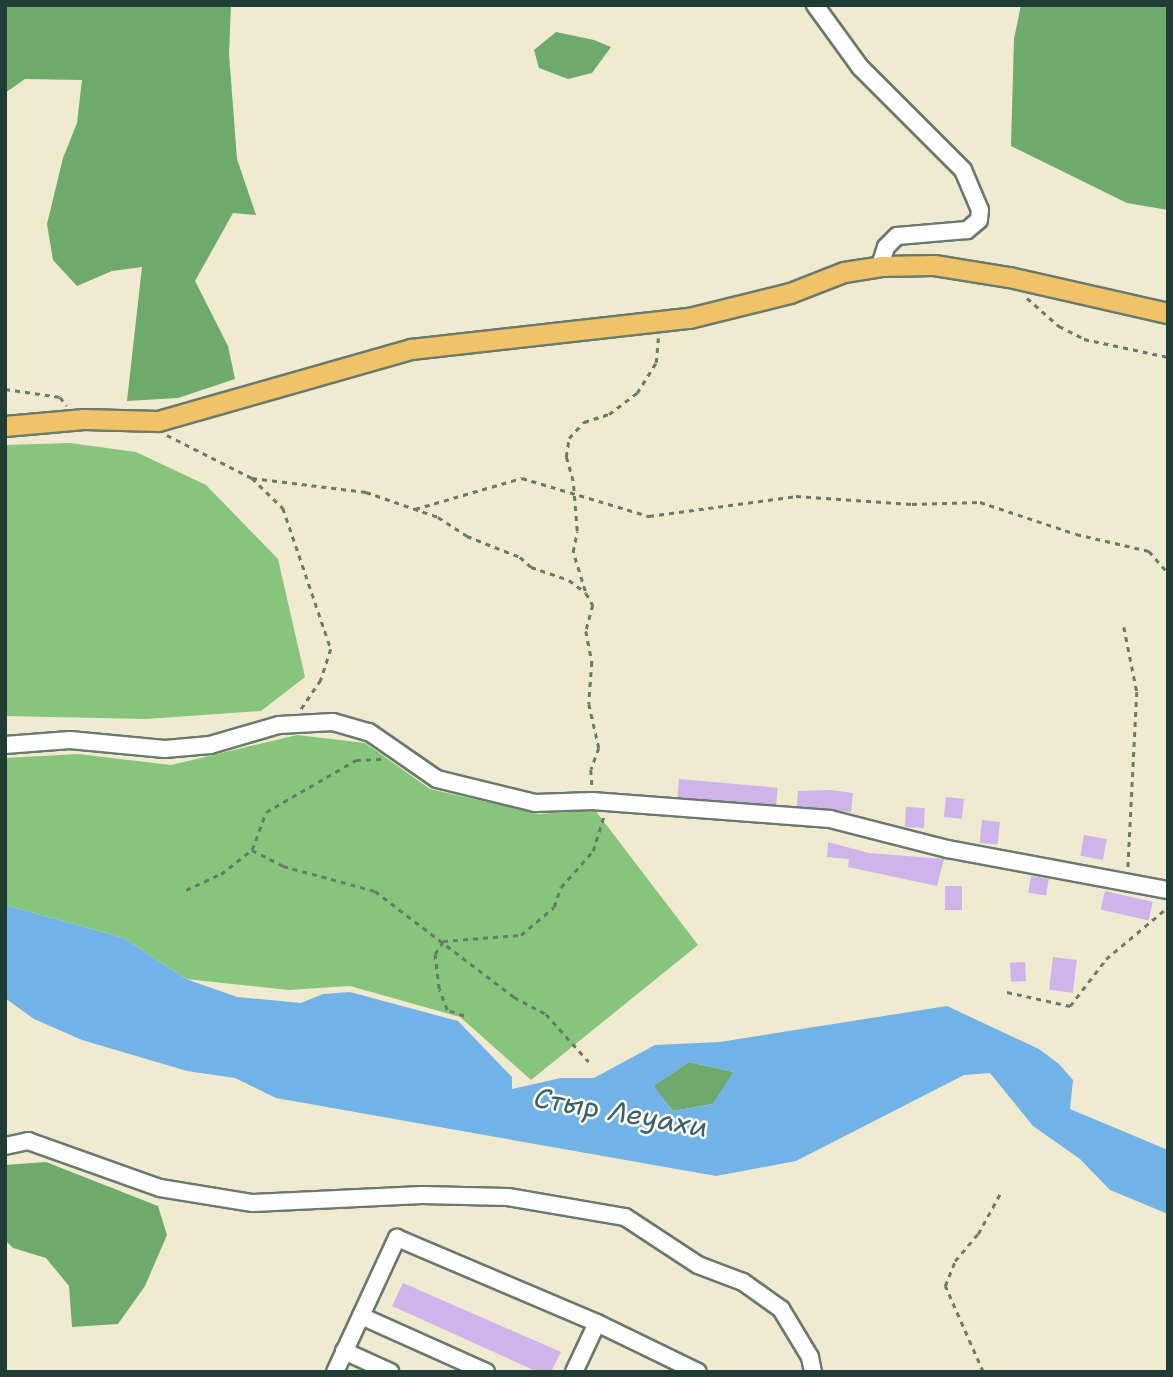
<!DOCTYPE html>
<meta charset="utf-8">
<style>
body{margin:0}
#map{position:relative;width:1173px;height:1377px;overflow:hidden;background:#f0ead1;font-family:"Shantell Sans",sans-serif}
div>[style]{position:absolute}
.green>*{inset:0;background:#87c57c}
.forest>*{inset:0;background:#6daa6c}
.water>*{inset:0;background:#71b3e6}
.building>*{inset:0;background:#d0b3ea;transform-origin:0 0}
.path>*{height:2.5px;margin-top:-1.25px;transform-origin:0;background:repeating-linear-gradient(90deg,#687a6b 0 5px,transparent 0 10px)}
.roads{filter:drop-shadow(2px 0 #687a6b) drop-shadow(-2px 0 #687a6b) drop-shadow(0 2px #687a6b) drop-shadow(0 -2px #687a6b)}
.minor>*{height:16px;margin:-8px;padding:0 8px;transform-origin:8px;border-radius:8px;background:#fff}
.major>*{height:19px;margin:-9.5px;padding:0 9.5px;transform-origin:9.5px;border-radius:9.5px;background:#f1c369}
span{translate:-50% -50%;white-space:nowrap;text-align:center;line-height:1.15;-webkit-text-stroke:5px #fdfcf7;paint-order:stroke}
.water-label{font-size:28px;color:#386069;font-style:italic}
.frame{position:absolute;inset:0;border:7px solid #1f3d34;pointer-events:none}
</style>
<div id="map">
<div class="green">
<div style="clip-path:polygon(70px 443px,136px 452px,206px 485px,278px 559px,305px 677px,261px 711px,146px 719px,5px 716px,5px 445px)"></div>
<div style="clip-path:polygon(297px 735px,365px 743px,430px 789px,539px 814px,595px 810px,698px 945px,531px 1080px,460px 1017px,350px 986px,289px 990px,186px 979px,124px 938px,5px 905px,5px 758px,78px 754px,171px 765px)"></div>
</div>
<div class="forest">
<div style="clip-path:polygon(5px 5px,231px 5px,229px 54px,237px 159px,256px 215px,233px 213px,195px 281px,228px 346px,235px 379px,178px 398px,127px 401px,142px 267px,112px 271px,77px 286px,53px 260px,47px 224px,63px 158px,77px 123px,82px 80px,25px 79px,5px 93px)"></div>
<div style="clip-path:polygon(1021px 5px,1168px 5px,1168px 210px,1127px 203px,1011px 146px,1014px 39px)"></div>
<div style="clip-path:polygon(556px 32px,594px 40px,611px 47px,592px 73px,568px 79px,539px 68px,534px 50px)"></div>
<div style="clip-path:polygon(689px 1062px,734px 1072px,713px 1104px,673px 1111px,653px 1086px)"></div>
<div style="clip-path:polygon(46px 1162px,158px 1206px,167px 1235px,145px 1286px,118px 1324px,72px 1327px,69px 1286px,46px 1258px,13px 1248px,5px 1240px,5px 1165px)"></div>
</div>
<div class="water">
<div style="clip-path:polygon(evenodd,5px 905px,124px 938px,186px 979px,237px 997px,301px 1003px,323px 994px,350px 992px,458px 1021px,512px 1077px,512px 1089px,561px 1078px,594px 1078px,655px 1045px,720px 1042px,947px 1006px,1039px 1049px,1059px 1064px,1073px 1080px,1070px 1109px,1168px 1150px,1168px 1214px,1110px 1190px,1080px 1159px,1033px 1126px,990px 1073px,964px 1075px,796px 1161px,716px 1176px,276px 1098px,235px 1078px,187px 1071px,82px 1040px,34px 1019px,5px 998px,5px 905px,689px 1062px,733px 1072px,713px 1104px,673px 1111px,654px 1086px,689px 1062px)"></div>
</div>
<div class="building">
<div style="left:679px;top:779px;width:99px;height:18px;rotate:5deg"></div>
<div style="clip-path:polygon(831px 790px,853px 793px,851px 812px,797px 806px,798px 791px)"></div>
<div style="left:946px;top:797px;width:18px;height:20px;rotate:6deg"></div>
<div style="left:906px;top:807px;width:19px;height:20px;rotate:3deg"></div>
<div style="left:982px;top:820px;width:18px;height:23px;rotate:6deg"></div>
<div style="left:1084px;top:835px;width:23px;height:21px;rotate:10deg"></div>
<div style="clip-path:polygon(828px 842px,869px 853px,944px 859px,937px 886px,848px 867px,849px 859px,827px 857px)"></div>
<div style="left:1031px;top:876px;width:18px;height:17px;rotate:9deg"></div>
<div style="left:945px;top:886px;width:17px;height:24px"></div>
<div style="left:1105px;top:891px;width:49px;height:19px;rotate:13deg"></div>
<div style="left:1053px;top:957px;width:24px;height:33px;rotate:7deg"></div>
<div style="left:1025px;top:962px;width:19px;height:15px;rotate:87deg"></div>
<div style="clip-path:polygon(403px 1283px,561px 1352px,551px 1372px,538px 1372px,392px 1306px)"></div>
</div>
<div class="path">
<div style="left:1027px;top:298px;width:43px;rotate:41.2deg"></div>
<div style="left:1059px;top:326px;width:28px;rotate:27deg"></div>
<div style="left:1084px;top:339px;width:86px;rotate:12.1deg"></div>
<div style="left:5px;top:389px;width:56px;rotate:8.3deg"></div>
<div style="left:60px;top:397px;width:11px;rotate:52deg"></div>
<div style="left:167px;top:435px;width:95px;rotate:26.8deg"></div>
<div style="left:252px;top:478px;width:43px;rotate:44.1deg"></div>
<div style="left:283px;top:508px;width:149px;rotate:71.2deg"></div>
<div style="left:331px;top:649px;width:33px;rotate:108deg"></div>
<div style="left:321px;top:680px;width:36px;rotate:124deg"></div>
<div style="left:252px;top:478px;width:115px;rotate:7deg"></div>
<div style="left:366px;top:492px;width:76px;rotate:19.1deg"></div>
<div style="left:438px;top:517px;width:35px;rotate:33deg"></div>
<div style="left:467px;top:536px;width:57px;rotate:21.6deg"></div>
<div style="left:520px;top:557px;width:15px;rotate:42deg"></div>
<div style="left:531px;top:567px;width:40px;rotate:18.9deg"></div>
<div style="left:569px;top:580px;width:21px;rotate:37deg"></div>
<div style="left:586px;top:593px;width:14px;rotate:60deg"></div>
<div style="left:593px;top:605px;width:27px;rotate:105deg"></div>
<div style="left:586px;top:631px;width:32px;rotate:79deg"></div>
<div style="left:592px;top:662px;width:42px;rotate:94.1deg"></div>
<div style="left:589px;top:704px;width:45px;rotate:77.2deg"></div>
<div style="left:599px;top:748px;width:23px;rotate:110deg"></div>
<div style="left:591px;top:770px;width:16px;rotate:86deg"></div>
<div style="left:415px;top:509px;width:111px;rotate:-16.2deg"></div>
<div style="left:522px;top:478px;width:133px;rotate:16.7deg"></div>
<div style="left:649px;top:516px;width:148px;rotate:-7.7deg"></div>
<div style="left:796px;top:496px;width:116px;rotate:3.9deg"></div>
<div style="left:912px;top:504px;width:68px;rotate:-1.7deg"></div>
<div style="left:980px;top:502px;width:101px;rotate:18.4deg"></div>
<div style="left:1076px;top:534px;width:75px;rotate:13.1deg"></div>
<div style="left:1149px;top:551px;width:29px;rotate:49deg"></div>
<div style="left:585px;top:591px;width:41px;rotate:-107.1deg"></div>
<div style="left:573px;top:552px;width:21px;rotate:-79deg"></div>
<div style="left:577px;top:531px;width:50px;rotate:-94.6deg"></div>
<div style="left:573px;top:481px;width:25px;rotate:-106deg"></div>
<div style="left:566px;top:457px;width:19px;rotate:-81deg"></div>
<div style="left:569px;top:438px;width:22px;rotate:-47deg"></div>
<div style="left:584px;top:422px;width:26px;rotate:-18deg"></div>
<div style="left:609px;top:414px;width:35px;rotate:-37deg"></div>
<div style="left:637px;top:393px;width:36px;rotate:-58deg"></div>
<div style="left:656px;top:363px;width:25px;rotate:-85deg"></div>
<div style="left:1124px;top:627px;width:66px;rotate:78.7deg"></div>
<div style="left:1137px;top:692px;width:177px;rotate:92.9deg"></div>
<div style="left:252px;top:850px;width:35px;rotate:27deg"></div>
<div style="left:283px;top:866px;width:95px;rotate:15.2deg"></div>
<div style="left:375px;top:891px;width:175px;rotate:37.3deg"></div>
<div style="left:514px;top:997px;width:36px;rotate:28deg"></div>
<div style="left:546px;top:1014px;width:64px;rotate:48.1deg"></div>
<div style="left:186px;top:890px;width:38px;rotate:-25deg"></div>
<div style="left:221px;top:874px;width:39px;rotate:-38deg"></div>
<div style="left:252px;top:850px;width:40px;rotate:-69.8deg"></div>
<div style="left:266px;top:812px;width:104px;rotate:-30deg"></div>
<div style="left:356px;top:760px;width:27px;rotate:-2deg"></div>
<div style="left:1007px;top:992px;width:65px;rotate:12.5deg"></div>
<div style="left:1070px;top:1006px;width:59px;rotate:-52.5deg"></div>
<div style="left:1106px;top:959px;width:81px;rotate:-40deg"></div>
<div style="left:464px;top:1016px;width:18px;rotate:-161deg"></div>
<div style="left:447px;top:1010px;width:22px;rotate:-111deg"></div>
<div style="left:439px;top:989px;width:35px;rotate:-97deg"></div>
<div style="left:435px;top:954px;width:15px;rotate:-58deg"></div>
<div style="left:443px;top:941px;width:78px;rotate:-4.4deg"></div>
<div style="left:521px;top:935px;width:43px;rotate:-40.3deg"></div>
<div style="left:554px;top:907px;width:21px;rotate:-71deg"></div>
<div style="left:561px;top:887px;width:48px;rotate:-48.4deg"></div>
<div style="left:593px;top:851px;width:37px;rotate:-73deg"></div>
<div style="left:983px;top:1372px;width:94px;rotate:-113.8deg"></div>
<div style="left:945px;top:1286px;width:27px;rotate:-68deg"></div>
<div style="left:955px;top:1261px;width:35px;rotate:-50deg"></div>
<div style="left:978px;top:1234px;width:48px;rotate:-61.3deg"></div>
</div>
<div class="roads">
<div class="minor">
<div style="left:815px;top:5px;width:77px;rotate:54deg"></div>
<div style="left:860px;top:67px;width:146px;rotate:45deg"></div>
<div style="left:963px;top:170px;width:43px;rotate:67deg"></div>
<div style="left:980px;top:210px;width:10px;rotate:96deg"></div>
<div style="left:979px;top:220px;width:16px;rotate:140deg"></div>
<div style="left:967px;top:230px;width:70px;rotate:175.1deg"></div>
<div style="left:897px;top:236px;width:16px;rotate:135deg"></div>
<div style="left:886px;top:247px;width:20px;rotate:108deg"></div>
<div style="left:5px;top:745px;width:65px;rotate:-4.4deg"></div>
<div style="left:70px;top:740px;width:95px;rotate:5.4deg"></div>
<div style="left:165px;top:749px;width:45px;rotate:-5.1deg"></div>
<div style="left:210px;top:745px;width:72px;rotate:-16.2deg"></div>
<div style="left:279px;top:725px;width:54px;rotate:-3.2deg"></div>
<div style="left:333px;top:722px;width:37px;rotate:16deg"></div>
<div style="left:369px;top:732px;width:83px;rotate:34.7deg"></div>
<div style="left:437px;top:779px;width:101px;rotate:13.8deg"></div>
<div style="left:535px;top:803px;width:57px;rotate:-2deg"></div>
<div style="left:592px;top:801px;width:239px;rotate:4.3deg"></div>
<div style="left:830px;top:819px;width:122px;rotate:14.3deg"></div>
<div style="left:948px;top:849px;width:224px;rotate:10.6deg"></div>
<div style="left:5px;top:1146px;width:24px;rotate:-12deg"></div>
<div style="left:28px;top:1141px;width:140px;rotate:19.6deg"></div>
<div style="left:160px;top:1188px;width:94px;rotate:9.2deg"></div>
<div style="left:253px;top:1203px;width:169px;rotate:-2.7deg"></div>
<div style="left:422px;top:1195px;width:86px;rotate:1.3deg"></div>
<div style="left:508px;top:1197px;width:119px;rotate:9.7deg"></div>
<div style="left:625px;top:1217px;width:87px;rotate:33.3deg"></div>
<div style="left:698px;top:1265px;width:48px;rotate:20.7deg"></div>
<div style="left:743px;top:1282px;width:47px;rotate:35.4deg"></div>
<div style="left:781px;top:1309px;width:56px;rotate:58.9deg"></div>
<div style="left:810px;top:1357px;width:15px;rotate:79deg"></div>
<div style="left:361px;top:1316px;width:137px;rotate:24.1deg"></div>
<div style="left:344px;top:1351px;width:51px;rotate:24.5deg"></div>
<div style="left:335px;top:1372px;width:148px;rotate:-65.2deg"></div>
<div style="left:397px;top:1238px;width:217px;rotate:23deg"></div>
<div style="left:597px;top:1323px;width:112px;rotate:25.9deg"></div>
<div style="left:574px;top:1372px;width:54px;rotate:-64.9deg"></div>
</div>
<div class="major">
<div style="left:5px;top:426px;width:79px;rotate:-5.1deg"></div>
<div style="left:84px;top:419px;width:74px;rotate:1.5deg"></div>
<div style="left:158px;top:421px;width:263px;rotate:-15.9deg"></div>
<div style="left:411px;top:349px;width:280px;rotate:-6.4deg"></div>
<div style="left:689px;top:318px;width:104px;rotate:-13.9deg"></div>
<div style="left:790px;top:293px;width:58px;rotate:-21.3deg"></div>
<div style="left:844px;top:272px;width:36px;rotate:-9deg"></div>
<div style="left:880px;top:266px;width:54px;rotate:-1.1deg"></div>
<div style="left:934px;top:265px;width:76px;rotate:9.1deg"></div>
<div style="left:1009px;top:277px;width:163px;rotate:12.8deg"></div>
</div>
</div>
<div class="water-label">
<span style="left:621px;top:1112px;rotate:10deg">Стыр Леуахи</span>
</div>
<div class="frame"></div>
</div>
